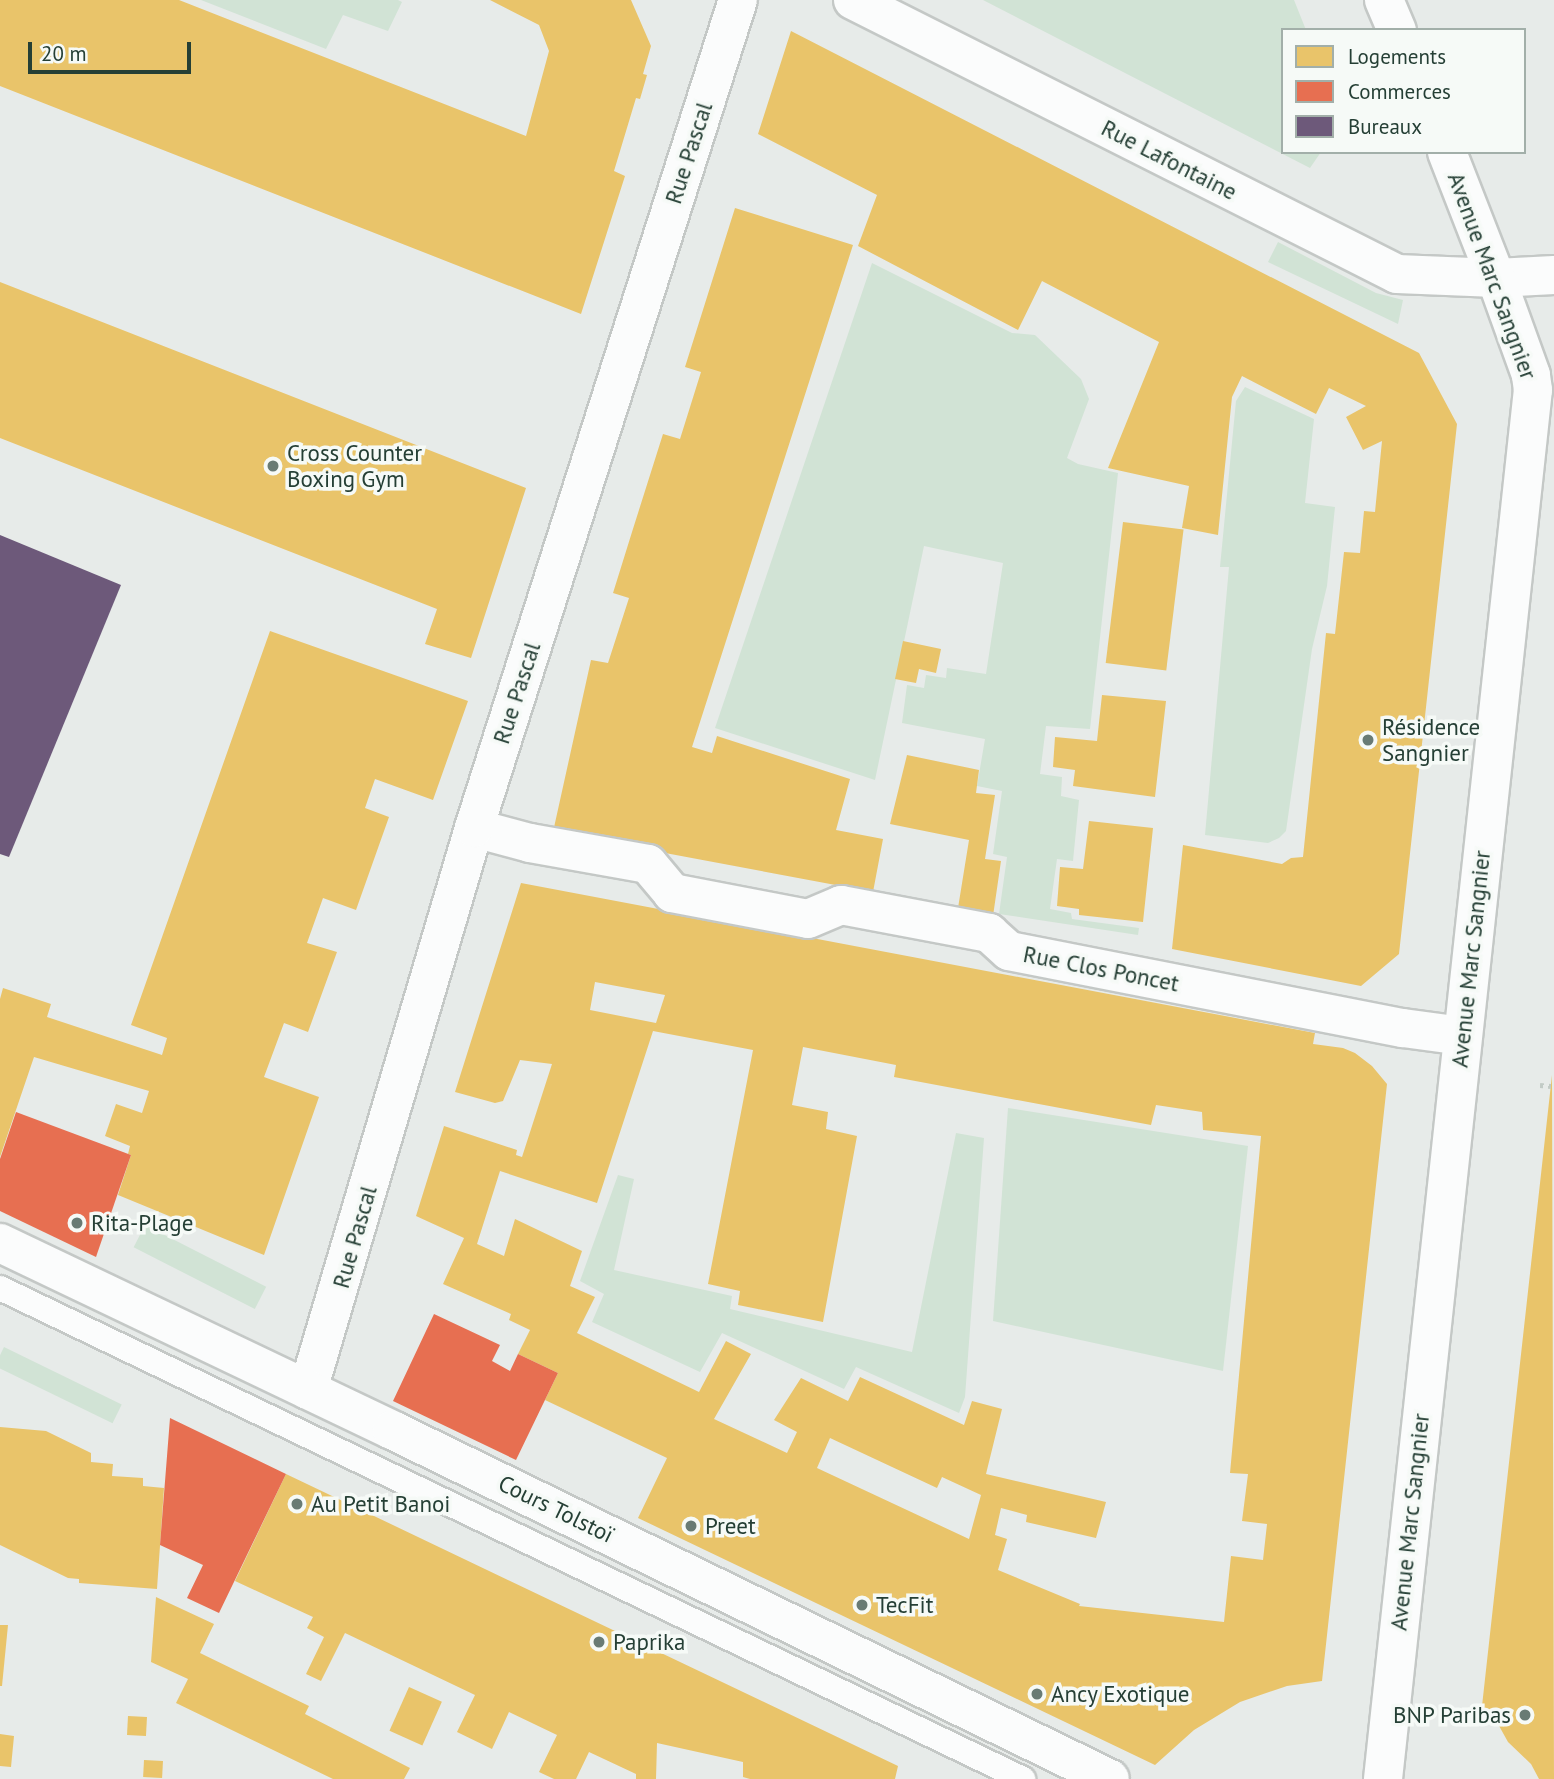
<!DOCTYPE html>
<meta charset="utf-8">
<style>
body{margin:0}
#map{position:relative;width:1554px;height:1779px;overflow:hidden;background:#e7ebe9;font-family:"PT Sans",sans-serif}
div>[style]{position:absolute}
.green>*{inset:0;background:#d1e3d5;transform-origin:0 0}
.homes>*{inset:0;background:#e9c46a;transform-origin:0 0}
.shops>*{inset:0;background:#e76f51}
.offices>*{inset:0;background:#6d597a}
.path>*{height:4.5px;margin-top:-2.25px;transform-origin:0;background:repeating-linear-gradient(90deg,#c2cbc6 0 3.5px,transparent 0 8.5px)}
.roads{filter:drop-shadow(2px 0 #c4c8c6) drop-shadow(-2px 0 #c4c8c6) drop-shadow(0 2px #c4c8c6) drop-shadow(0 -2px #c4c8c6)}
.service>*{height:24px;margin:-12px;padding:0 12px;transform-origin:12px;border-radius:12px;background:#fbfcfc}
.minor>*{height:38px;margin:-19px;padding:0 19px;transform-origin:19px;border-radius:19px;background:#fbfcfc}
.secondary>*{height:38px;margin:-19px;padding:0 19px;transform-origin:19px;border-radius:19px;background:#fbfcfc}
.dots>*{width:19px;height:19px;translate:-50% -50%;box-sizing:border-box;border:4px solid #f6faf7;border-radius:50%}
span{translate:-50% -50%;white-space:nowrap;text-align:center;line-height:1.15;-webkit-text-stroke:7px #f6faf7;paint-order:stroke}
.street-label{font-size:23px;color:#253f35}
.poi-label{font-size:23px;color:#253f35}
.left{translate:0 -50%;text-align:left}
.right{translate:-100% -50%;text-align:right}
.legend{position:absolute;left:1281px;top:28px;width:245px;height:126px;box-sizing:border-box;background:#f6faf7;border:2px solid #a2afa9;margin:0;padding:9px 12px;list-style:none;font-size:21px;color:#253f35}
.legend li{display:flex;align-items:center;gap:14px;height:35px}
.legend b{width:35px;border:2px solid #a2afa9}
.scale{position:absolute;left:28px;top:42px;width:163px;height:32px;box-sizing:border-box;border:4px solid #253f35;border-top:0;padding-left:9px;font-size:21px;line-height:24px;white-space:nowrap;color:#253f35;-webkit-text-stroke:5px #f6faf7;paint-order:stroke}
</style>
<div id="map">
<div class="green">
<div style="clip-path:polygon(201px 0,398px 0,402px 2px,388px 31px,343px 15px,326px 49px)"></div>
<div style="clip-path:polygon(983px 0,1294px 0,1306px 30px,1283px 30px,1283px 152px,1321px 152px,1310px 168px)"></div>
<div style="clip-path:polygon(1278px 242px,1376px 293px,1403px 300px,1398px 324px,1268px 262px)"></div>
<div style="clip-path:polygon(872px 263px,1012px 333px,1035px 335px,1081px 379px,1089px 399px,1067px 458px,1078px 464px,1118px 473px,1090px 729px,1046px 726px,1040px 774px,1062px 777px,1061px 796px,1079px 800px,1073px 861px,1057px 859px,1050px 909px,1071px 913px,1072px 919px,1139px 928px,1138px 935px,999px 914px,1007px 857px,993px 854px,1002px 791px,977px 786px,985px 739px,902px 723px,907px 685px,924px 688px,926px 675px,946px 678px,947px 668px,986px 674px,1003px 563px,924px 546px,875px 780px,715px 728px)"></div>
<div style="clip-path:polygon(1245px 387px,1314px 419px,1305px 503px,1335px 507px,1327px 586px,1312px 649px,1286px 831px,1279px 838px,1268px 843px,1205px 835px,1229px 567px,1220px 567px,1236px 401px)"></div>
<div style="clip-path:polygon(1008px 1108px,1248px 1146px,1223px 1371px,993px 1321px)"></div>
<div style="clip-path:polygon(956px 1133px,984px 1138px,965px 1397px,959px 1413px,856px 1367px,844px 1389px,722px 1333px,700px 1372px,592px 1322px,604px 1294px,580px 1281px,618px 1175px,634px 1179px,614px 1270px,732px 1296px,730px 1309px,912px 1352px)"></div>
<div style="left:145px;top:1225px;width:136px;height:25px;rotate:27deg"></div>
<div style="left:4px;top:1347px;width:131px;height:21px;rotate:26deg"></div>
</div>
<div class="homes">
<div style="clip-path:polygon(0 0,179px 0,526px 136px,549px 51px,539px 25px,490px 0,631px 0,651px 46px,643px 74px,647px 75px,640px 99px,636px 98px,614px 171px,625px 176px,581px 314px,0 86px)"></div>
<div style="clip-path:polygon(791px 31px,1419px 353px,1457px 424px,1399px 954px,1361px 986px,1172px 949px,1183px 845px,1282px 864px,1291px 858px,1303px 857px,1326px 633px,1335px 634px,1344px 552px,1360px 553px,1364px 511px,1375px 512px,1382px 441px,1363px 450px,1346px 417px,1366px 406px,1329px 388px,1316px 414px,1242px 376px,1232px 397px,1218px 535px,1182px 528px,1189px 486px,1108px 468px,1159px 342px,1042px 281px,1018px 330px,858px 246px,877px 195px,758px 134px)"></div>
<div style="clip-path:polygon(735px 208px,853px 245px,692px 747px,712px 753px,717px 736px,850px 779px,836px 830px,883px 839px,873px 892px,553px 832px,591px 660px,608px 663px,629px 598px,613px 593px,632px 532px,663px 434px,680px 439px,701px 372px,685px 367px)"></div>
<div style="clip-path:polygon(0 282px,526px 488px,471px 658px,425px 644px,437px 609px,0 438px)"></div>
<div style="left:1123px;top:522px;width:61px;height:142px;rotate:7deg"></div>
<div style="clip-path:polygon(270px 631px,468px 701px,433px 800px,375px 779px,365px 808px,389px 817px,356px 910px,323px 898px,307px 943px,337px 952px,308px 1032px,284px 1023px,264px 1077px,319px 1097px,264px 1255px,118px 1195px,131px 1155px,128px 1154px,130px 1146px,105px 1136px,116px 1104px,142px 1113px,149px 1091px,34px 1057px,0 1157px,0 999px,3px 988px,51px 1004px,47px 1017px,162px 1055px,167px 1038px,131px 1025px)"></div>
<div style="clip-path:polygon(903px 641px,941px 649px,936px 673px,919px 669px,916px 683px,895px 679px)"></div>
<div style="clip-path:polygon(1102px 695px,1166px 701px,1155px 797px,1073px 786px,1075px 770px,1053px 767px,1055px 737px,1097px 741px)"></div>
<div style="clip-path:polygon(907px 755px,979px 770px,976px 793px,995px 795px,985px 859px,1001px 861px,993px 916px,958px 908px,969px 840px,890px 824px)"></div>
<div style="clip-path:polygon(1089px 821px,1153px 828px,1143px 922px,1079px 915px,1079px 909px,1057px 906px,1060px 867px,1083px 869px)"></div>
<div style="clip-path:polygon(evenodd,521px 883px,1315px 1033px,1313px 1044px,1343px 1048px,1355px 1053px,1372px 1066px,1387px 1084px,1322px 1681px,1287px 1686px,1240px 1702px,1194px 1730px,1155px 1765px,638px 1518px,667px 1458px,545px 1400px,558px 1373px,518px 1354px,530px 1330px,509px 1320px,511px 1314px,443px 1284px,464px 1238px,416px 1216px,444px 1126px,517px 1150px,516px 1155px,522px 1157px,552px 1064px,520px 1060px,503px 1101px,495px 1103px,455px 1092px,521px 883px,595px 982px,665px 995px,656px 1023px,590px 1010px,595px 982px,521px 883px,653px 1031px,753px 1050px,708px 1284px,740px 1291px,738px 1305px,823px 1322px,857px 1136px,826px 1129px,828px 1112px,792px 1105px,803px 1047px,896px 1065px,894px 1077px,1151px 1125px,1156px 1105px,1202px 1112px,1203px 1130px,1261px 1136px,1230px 1473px,1248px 1474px,1242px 1521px,1267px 1524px,1263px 1560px,1231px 1556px,1224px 1622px,1079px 1606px,1080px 1604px,998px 1570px,1007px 1539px,995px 1535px,1001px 1508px,1027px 1515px,1026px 1522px,1096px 1538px,1106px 1502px,986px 1474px,1002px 1409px,972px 1401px,964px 1425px,860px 1377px,848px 1401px,801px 1378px,774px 1420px,797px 1432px,787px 1453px,714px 1419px,751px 1354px,726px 1341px,699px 1392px,577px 1333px,595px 1297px,570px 1286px,582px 1251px,515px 1219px,504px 1256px,477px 1244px,500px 1171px,597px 1203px,653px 1031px,521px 883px,830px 1438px,937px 1488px,942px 1477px,981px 1495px,969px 1539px,817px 1468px,830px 1438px)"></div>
<div style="clip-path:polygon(1552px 1075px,1554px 1779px,1539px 1779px,1531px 1764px,1508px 1742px,1493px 1715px,1481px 1715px)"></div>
<div style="clip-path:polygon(0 1427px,46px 1431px,91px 1453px,91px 1462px,113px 1464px,112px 1476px,143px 1478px,143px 1486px,164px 1488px,157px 1589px,79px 1583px,79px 1579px,68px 1578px,0 1545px)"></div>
<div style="clip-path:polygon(286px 1474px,898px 1766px,895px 1779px,750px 1779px,743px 1777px,743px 1762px,657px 1743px,656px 1779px,636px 1779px,636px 1774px,589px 1752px,576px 1779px,554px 1779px,539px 1772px,557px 1735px,509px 1712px,492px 1749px,457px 1732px,475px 1695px,345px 1633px,321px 1681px,306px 1674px,324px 1637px,307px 1628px,313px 1617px,235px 1581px)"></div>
<div style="clip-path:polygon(156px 1597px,214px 1624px,200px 1653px,309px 1706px,305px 1714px,410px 1768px,404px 1779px,333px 1779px,176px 1703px,188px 1679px,151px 1662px)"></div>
<div style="clip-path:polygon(0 1625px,8px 1625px,2px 1686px,0 1686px)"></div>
<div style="left:409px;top:1687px;width:36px;height:48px;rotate:24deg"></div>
<div style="left:128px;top:1716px;width:19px;height:19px;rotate:3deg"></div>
<div style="clip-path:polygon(0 1734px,14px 1736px,11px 1767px,0 1766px)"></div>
<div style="left:144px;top:1760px;width:19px;height:17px;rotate:3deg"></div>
</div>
<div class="shops">
<div style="clip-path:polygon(16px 1112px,131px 1155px,96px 1257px,0 1211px,0 1159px)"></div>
<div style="clip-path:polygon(434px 1314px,500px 1345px,492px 1361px,510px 1371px,518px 1354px,558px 1373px,516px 1460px,393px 1401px)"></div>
<div style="clip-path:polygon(170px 1418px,286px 1474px,219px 1613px,187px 1598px,203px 1565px,160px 1545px)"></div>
</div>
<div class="offices">
<div style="clip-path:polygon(0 535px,121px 585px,9px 857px,0 854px)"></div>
</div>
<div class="path">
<div style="left:1540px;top:1085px;width:11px;rotate:5deg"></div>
</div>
<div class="roads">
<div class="service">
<div style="left:0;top:1288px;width:1135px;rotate:25.64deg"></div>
</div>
<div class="minor">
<div style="left:853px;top:0;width:609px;rotate:26.73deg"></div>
<div style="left:1397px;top:274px;width:99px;rotate:2.3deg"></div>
<div style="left:1496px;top:278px;width:58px;rotate:-3deg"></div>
<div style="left:1384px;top:0;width:33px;rotate:67deg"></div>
<div style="left:474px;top:828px;width:58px;rotate:15deg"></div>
<div style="left:530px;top:843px;width:120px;rotate:10.1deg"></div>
<div style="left:648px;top:864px;width:38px;rotate:50deg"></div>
<div style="left:672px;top:893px;width:138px;rotate:10.8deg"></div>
<div style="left:808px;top:919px;width:36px;rotate:-23deg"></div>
<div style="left:841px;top:905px;width:151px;rotate:10.7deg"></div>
<div style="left:989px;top:933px;width:27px;rotate:42deg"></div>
<div style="left:1009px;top:951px;width:401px;rotate:11.1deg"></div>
<div style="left:1403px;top:1028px;width:60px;rotate:7.7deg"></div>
<div style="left:308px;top:1390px;width:586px;rotate:-73.54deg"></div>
<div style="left:474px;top:828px;width:869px;rotate:-72.32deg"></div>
<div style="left:1383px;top:1779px;width:1397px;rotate:-83.84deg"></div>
<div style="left:1533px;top:390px;width:15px;rotate:-98deg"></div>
<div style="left:1531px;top:375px;width:103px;rotate:-109.8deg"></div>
<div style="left:1496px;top:278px;width:135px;rotate:-111.3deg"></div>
</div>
<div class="secondary">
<div style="left:0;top:1243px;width:434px;rotate:25.5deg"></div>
<div style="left:392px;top:1430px;width:798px;rotate:25.92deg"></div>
</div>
</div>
<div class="dots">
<div style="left:273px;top:466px;background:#697b74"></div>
<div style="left:1368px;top:740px;background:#697b74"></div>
<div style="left:77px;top:1223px;background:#697b74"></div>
<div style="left:297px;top:1504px;background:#697b74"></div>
<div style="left:691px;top:1526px;background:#697b74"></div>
<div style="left:862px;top:1605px;background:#697b74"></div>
<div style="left:599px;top:1642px;background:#697b74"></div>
<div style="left:1037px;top:1694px;background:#697b74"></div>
<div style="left:1525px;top:1715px;background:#697b74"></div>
</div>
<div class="street-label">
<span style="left:689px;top:153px;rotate:-72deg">Rue Pascal</span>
<span style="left:1169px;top:160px;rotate:27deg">Rue Lafontaine</span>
<span style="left:1492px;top:276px;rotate:70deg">Avenue Marc Sangnier</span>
<span style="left:517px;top:693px;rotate:-72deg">Rue Pascal</span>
<span style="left:1471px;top:959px;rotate:-84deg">Avenue Marc Sangnier</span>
<span style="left:1101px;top:969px;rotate:11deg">Rue Clos Poncet</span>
<span style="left:355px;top:1237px;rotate:-74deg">Rue Pascal</span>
<span style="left:556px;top:1509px;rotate:26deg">Cours Tolstoï</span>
<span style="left:1410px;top:1522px;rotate:-84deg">Avenue Marc Sangnier</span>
</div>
<div class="poi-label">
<span class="left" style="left:287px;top:466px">Cross Counter<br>Boxing Gym</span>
<span class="left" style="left:1382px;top:740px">Résidence<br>Sangnier</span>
<span class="left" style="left:91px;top:1223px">Rita-Plage</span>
<span class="left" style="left:311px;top:1504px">Au Petit Banoi</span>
<span class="left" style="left:705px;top:1526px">Preet</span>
<span class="left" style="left:876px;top:1605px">TecFit</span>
<span class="left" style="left:613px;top:1642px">Paprika</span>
<span class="left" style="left:1051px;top:1694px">Ancy Exotique</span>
<span class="right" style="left:1511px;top:1715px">BNP Paribas</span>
</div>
<ul class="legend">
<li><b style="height:19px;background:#e9c46a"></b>Logements</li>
<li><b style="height:19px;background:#e76f51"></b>Commerces</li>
<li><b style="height:19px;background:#6d597a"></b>Bureaux</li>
</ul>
<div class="scale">20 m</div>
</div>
